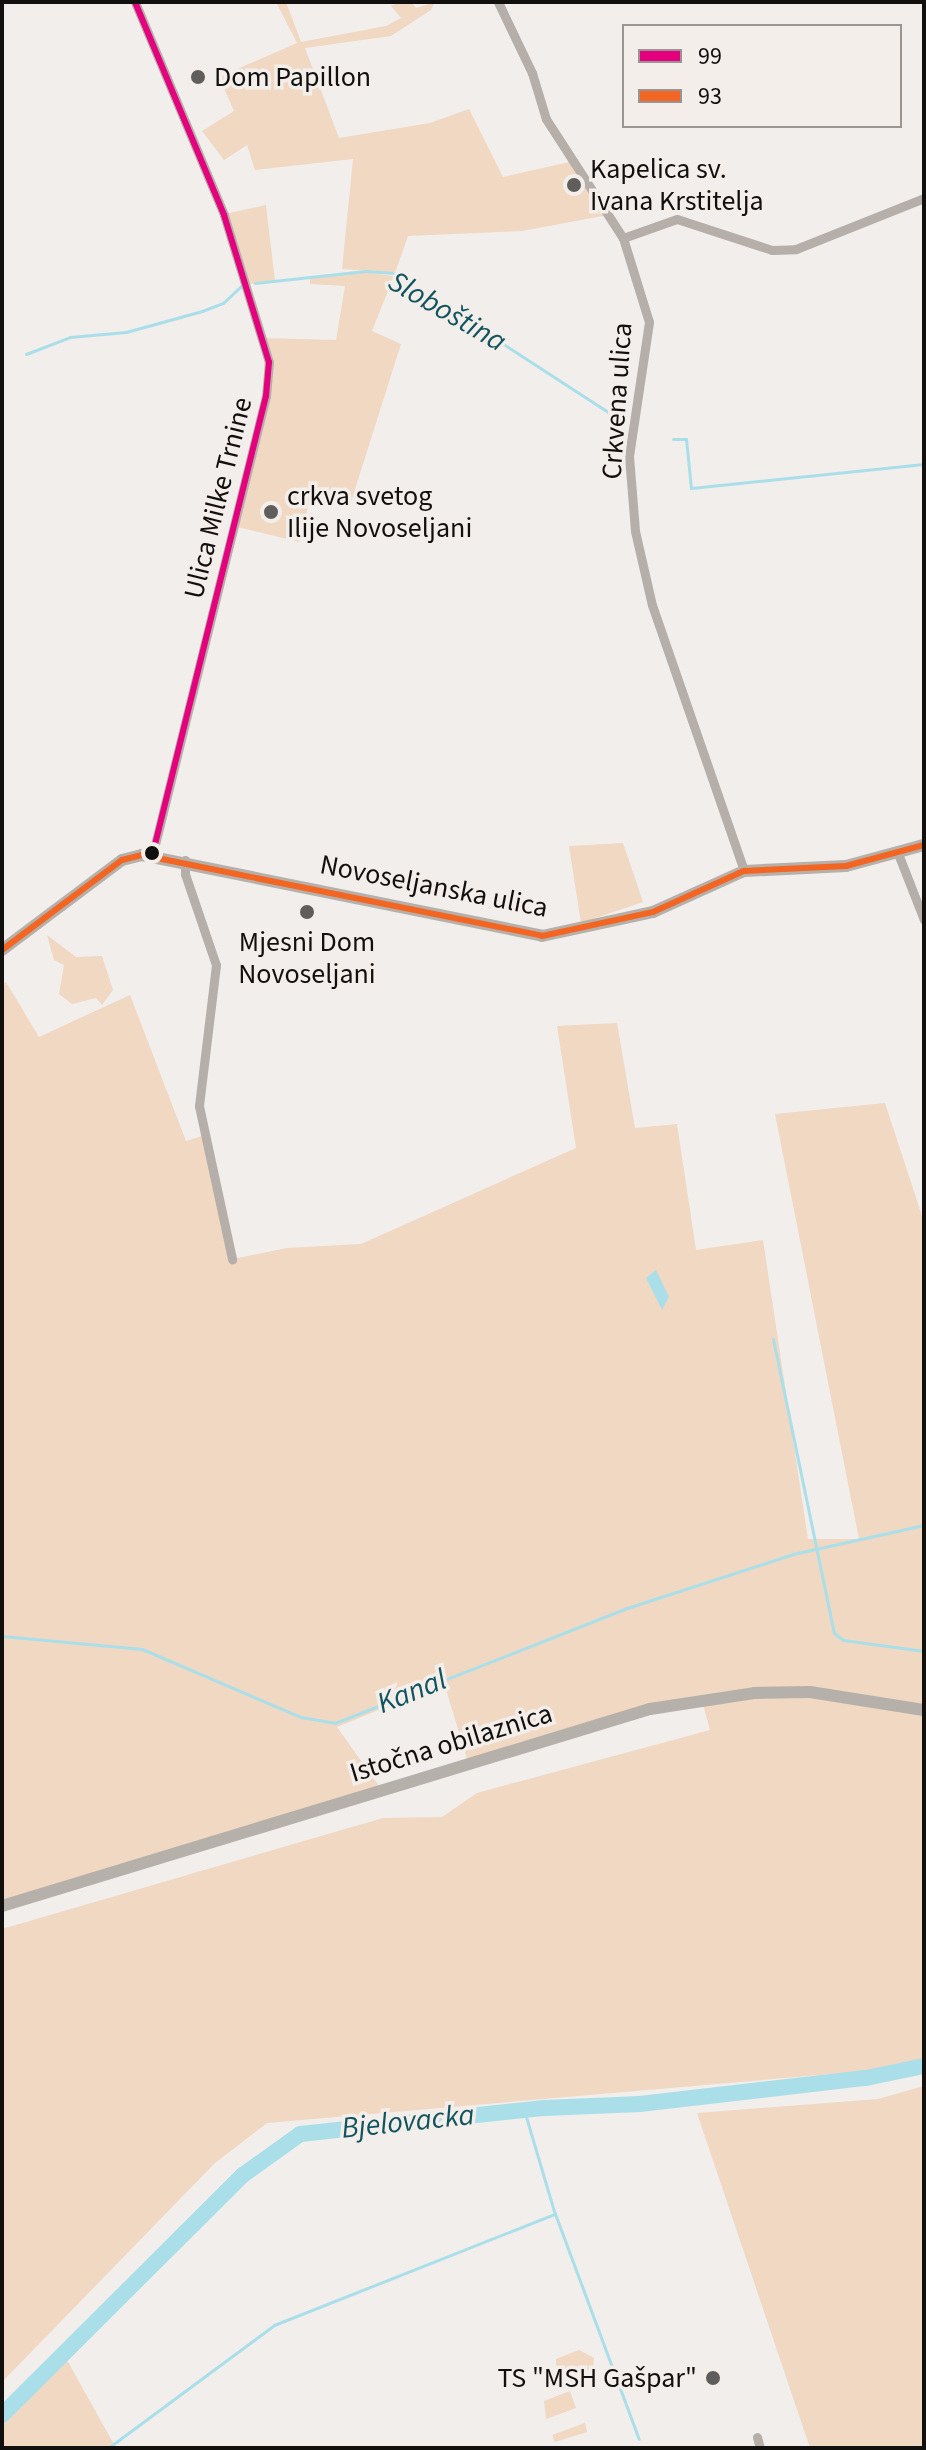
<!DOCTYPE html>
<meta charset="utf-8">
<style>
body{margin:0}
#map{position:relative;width:926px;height:2450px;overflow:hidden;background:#f1eeec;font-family:"Source Sans 3",sans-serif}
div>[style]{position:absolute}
.green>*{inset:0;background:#f0d8c2}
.water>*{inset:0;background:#aadfea}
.stream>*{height:3px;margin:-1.5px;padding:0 1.5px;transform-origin:1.5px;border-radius:1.5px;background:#aadfea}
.river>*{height:16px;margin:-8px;padding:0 8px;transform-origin:8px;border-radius:8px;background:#aadfea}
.minor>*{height:9px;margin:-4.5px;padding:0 4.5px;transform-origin:4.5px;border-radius:4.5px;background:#b5aea9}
.major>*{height:12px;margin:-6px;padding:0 6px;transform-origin:6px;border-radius:6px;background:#b6b0ab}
.bus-1>*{height:6px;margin:-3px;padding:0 3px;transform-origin:3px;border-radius:3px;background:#e5007d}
.bus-2>*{height:6px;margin:-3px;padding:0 3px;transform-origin:3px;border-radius:3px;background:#f26522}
.dots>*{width:22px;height:22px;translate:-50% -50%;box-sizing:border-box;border:4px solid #f3eeea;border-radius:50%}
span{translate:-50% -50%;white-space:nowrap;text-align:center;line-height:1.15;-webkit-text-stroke:7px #f3eeea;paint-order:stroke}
.poi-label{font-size:28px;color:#12100f}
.left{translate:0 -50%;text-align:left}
.right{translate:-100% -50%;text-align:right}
.street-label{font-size:28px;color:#12100f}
.water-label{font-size:30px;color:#11545f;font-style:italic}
.frame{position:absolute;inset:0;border:4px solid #12100f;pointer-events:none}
.legend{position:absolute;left:622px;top:24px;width:280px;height:104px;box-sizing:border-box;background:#f3eeea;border:2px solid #999592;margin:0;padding:10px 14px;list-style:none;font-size:24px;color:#12100f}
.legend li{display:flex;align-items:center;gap:16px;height:40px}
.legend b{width:40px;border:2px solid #999592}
</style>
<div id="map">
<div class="green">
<div style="clip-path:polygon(276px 2px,286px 2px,301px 42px,386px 26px,401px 18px,391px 6px,399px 2px,411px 2px,416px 8px,435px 2px,431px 10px,391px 36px,305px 48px,339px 138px,430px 123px,469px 109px,503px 177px,574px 161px,608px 215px,522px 231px,408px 236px,395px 273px,342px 269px,353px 159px,255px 170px,247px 145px,224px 160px,202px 131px,234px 111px,219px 77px,297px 43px)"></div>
<div style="clip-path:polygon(266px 205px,275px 281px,249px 284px,225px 214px)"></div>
<div style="clip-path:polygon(363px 272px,394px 276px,372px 331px,401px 344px,350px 505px,311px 496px,299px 542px,234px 526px,266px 396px,263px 338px,336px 340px,345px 286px,310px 284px,310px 278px)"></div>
<div style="clip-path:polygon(623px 843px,643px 902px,581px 923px,569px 846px)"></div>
<div style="clip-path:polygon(47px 935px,76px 957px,102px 956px,113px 990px,102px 1005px,96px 998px,72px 1004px,59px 994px,64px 965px,54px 960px)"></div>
<div style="clip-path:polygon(6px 982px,39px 1037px,130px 995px,186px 1141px,202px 1136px,233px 1259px,287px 1248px,361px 1244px,576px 1148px,557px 1026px,617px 1023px,635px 1128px,677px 1124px,696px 1250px,763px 1240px,808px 1539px,859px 1539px,775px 1114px,885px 1103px,924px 1222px,924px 2066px,267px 2123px,215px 2163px,2px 2382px,2px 1929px,383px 1818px,442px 1817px,477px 1793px,710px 1730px,702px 1701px,468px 1762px,444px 1683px,337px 1727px,381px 1789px,2px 1906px,2px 985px)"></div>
<div style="clip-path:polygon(924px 2086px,924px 2448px,810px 2448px,697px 2113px,878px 2099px)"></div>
<div style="clip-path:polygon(579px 2350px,594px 2358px,593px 2368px,568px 2380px,556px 2374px,556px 2359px)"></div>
<div style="clip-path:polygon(63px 2353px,116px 2448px,2px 2448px,2px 2415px)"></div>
<div style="clip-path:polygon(570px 2391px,576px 2408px,546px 2419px,544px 2401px)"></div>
<div style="clip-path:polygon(585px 2423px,587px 2432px,555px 2442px,552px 2435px)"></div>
</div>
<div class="water">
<div style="clip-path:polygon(656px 1270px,669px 1297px,662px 1310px,646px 1278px)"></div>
</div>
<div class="stream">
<div style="left:255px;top:283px;width:111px;rotate:-6.2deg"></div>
<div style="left:365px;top:271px;width:29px;rotate:4deg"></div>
<div style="left:394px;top:273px;width:268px;rotate:33deg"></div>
<div style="left:26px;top:354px;width:47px;rotate:-21.1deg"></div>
<div style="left:70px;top:337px;width:56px;rotate:-5.1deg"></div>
<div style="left:126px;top:332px;width:79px;rotate:-15.4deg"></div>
<div style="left:202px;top:311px;width:22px;rotate:-21deg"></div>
<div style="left:223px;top:303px;width:25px;rotate:-43deg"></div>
<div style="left:673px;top:439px;width:13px"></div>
<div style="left:686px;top:439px;width:49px;rotate:84.2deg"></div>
<div style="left:691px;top:488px;width:234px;rotate:-5.9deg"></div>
<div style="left:773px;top:1339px;width:300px;rotate:78.3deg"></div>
<div style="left:834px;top:1633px;width:11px;rotate:38deg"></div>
<div style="left:843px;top:1640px;width:82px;rotate:7.7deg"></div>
<div style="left:2px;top:1636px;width:141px;rotate:5.3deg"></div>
<div style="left:142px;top:1649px;width:173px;rotate:23.2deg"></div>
<div style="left:301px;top:1717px;width:35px;rotate:10deg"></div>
<div style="left:335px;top:1723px;width:311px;rotate:-21.5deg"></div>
<div style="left:624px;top:1609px;width:178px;rotate:-18deg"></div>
<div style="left:793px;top:1554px;width:134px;rotate:-12.5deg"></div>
<div style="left:524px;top:2110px;width:105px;rotate:73.5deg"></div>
<div style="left:554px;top:2211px;width:243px;rotate:69.6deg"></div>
<div style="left:108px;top:2448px;width:207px;rotate:-36.5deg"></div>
<div style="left:274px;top:2325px;width:302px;rotate:-21.6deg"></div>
</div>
<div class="river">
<div style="left:2px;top:2415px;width:340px;rotate:-44.9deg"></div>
<div style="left:243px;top:2175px;width:70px;rotate:-35.7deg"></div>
<div style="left:300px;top:2134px;width:246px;rotate:-6.1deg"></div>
<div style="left:545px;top:2108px;width:95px;rotate:-2.4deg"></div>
<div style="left:640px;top:2104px;width:227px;rotate:-6.6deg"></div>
<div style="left:866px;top:2078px;width:59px;rotate:-11.7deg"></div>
</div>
<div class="minor">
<div style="left:135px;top:2px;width:231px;rotate:67.3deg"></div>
<div style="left:224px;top:215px;width:154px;rotate:73deg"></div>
<div style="left:269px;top:362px;width:34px;rotate:95deg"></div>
<div style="left:266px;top:396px;width:473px;rotate:103.9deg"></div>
<div style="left:498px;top:2px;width:79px;rotate:64.4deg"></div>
<div style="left:532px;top:73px;width:48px;rotate:73.1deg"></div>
<div style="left:546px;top:119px;width:142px;rotate:57.1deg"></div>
<div style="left:623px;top:238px;width:88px;rotate:72.8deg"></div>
<div style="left:649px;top:322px;width:135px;rotate:98.5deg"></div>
<div style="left:629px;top:456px;width:75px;rotate:85.4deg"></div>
<div style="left:635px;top:531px;width:76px;rotate:77.1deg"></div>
<div style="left:652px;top:605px;width:281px;rotate:70.9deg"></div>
<div style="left:623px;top:238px;width:57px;rotate:-19.4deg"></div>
<div style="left:677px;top:219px;width:100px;rotate:18.1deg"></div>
<div style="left:772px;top:250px;width:24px;rotate:-2deg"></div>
<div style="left:796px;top:249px;width:138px;rotate:-21.7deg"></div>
<div style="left:897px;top:851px;width:74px;rotate:68.6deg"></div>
<div style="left:185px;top:860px;width:14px;rotate:90deg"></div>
<div style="left:185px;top:874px;width:96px;rotate:71.2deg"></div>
<div style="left:216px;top:965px;width:142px;rotate:96.9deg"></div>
<div style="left:199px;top:1106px;width:157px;rotate:77.8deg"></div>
<div style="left:757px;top:2437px;width:11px;rotate:75deg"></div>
</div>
<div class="major">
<div style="left:2px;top:950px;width:150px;rotate:-36.9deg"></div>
<div style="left:122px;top:860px;width:21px;rotate:-14deg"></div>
<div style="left:142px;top:855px;width:408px;rotate:11.4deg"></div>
<div style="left:542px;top:936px;width:114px;rotate:-12.2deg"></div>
<div style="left:653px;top:912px;width:100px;rotate:-24.3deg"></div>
<div style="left:744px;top:871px;width:102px;rotate:-2.8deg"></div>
<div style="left:846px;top:866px;width:81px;rotate:-15.1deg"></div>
<div style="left:2px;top:1906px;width:677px;rotate:-16.91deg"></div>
<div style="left:650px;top:1709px;width:105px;rotate:-8.7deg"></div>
<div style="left:754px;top:1693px;width:56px;rotate:-1deg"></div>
<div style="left:810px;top:1692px;width:115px;rotate:9deg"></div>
</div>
<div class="bus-1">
<div style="left:135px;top:2px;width:231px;rotate:67.3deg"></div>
<div style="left:224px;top:215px;width:154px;rotate:73deg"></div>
<div style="left:269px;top:362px;width:34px;rotate:95deg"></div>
<div style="left:266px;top:396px;width:473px;rotate:103.9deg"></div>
</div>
<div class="bus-2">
<div style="left:2px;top:950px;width:150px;rotate:-36.9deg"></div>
<div style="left:122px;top:860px;width:21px;rotate:-14deg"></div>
<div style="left:142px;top:855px;width:408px;rotate:11.4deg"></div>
<div style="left:542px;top:936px;width:114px;rotate:-12.2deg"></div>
<div style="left:653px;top:912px;width:100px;rotate:-24.3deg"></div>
<div style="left:744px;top:871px;width:102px;rotate:-2.8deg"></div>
<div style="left:846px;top:866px;width:81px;rotate:-15.1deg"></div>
</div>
<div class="dots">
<div style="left:198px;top:77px;background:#605e5c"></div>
<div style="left:574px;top:185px;background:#605e5c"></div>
<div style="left:271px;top:512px;background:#605e5c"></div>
<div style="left:152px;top:853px;background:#12100f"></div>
<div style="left:307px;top:912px;background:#605e5c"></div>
<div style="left:713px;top:2378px;background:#605e5c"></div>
</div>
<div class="poi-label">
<span class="left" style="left:214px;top:77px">Dom Papillon</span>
<span class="left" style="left:590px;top:185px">Kapelica sv.<br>Ivana Krstitelja</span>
<span class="left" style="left:287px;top:512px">crkva svetog<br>Ilije Novoseljani</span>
<span style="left:307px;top:958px">Mjesni Dom<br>Novoseljani</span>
<span class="right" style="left:697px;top:2378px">TS "MSH Gašpar"</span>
</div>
<div class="street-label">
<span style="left:617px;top:401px;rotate:-86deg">Crkvena ulica</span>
<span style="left:218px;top:498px;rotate:-76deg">Ulica Milke Trnine</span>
<span style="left:434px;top:886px;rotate:11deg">Novoseljanska ulica</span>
<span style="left:451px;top:1743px;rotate:-17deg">Istočna obilaznica</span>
</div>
<div class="water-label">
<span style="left:447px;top:312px;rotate:30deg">Sloboština</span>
<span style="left:412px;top:1692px;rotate:-22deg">Kanal</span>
<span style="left:408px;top:2122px;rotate:-6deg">Bjelovacka</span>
</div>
<div class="frame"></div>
<ul class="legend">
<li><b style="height:10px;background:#e5007d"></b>99</li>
<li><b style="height:10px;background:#f26522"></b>93</li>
</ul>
</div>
